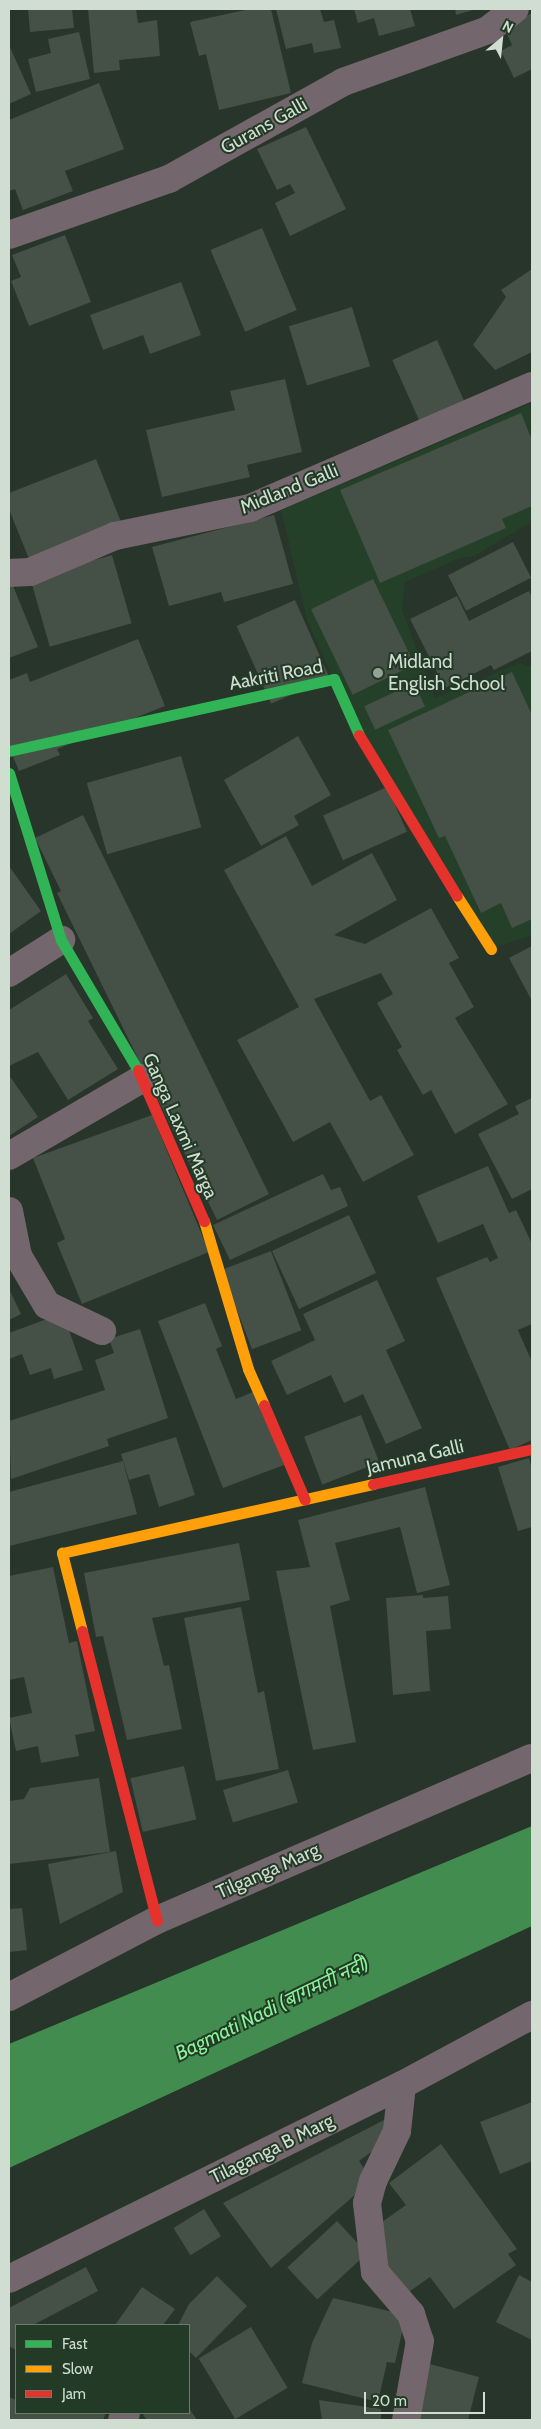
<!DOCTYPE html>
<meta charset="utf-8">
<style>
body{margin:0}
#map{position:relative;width:541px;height:2429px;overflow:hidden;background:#28352a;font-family:Cabin,"Noto Sans Devanagari",sans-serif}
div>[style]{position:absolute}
.built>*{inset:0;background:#254029}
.water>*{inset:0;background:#418c4e}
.building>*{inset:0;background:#455046;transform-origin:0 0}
.street>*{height:28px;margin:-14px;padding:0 14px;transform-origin:14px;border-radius:14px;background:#74666d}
.fast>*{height:11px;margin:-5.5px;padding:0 5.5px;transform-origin:5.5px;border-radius:5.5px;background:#30b455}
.slow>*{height:11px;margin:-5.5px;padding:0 5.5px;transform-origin:5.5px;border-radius:5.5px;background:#ff9f0a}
.jam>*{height:11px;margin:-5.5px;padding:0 5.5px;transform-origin:5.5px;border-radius:5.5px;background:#e5322d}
.dots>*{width:14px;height:14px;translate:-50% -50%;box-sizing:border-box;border:2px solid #233a26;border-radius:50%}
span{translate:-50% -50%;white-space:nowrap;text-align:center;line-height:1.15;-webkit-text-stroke:4px #233a26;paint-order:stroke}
.street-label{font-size:19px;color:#d0ded1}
.poi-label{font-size:19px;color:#d0ded1}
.left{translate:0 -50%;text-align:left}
.water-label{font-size:20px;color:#89f399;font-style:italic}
.frame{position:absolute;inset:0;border:10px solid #d0ded1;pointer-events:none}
.legend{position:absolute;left:15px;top:2324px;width:175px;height:90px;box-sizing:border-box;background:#233a26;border:1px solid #687c6a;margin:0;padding:6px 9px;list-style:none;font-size:15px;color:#d0ded1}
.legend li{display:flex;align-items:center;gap:10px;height:25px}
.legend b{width:25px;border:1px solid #687c6a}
.north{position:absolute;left:476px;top:15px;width:50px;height:50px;-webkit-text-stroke:4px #233a26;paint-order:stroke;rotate:28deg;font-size:14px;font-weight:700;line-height:20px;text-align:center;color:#d0ded1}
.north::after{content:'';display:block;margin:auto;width:18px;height:22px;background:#d0ded1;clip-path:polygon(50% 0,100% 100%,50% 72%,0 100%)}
.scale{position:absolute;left:364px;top:2392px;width:121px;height:22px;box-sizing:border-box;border:2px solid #d0ded1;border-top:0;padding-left:6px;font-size:15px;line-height:18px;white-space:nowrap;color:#d0ded1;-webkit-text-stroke:4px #233a26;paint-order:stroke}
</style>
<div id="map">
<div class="built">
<div style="clip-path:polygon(530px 404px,532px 522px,474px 556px,460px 558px,405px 582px,402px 610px,435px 698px,520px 663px,532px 667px,532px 935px,491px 949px,363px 745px,307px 620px,281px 510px)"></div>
</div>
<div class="water">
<div style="clip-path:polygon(532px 1826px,532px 1926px,9px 2168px,9px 2044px)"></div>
</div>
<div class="building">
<div style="clip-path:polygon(28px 9px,72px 9px,74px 28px,30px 32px)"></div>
<div style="clip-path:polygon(88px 9px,136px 9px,138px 23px,157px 20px,160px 56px,119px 60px,120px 70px,94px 73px)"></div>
<div style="clip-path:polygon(250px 9px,271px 9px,291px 93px,219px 110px,206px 54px,199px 56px,190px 22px)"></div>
<div style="clip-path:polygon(276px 9px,320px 9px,324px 22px,334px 20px,341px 48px,314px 53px,312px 43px,286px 49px)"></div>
<div style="clip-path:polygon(354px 9px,410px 9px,415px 26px,379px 36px,374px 18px,358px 23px)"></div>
<div style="clip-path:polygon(455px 9px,476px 9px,456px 15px)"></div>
<div style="clip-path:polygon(532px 13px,532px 69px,514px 78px,501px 51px,512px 45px,504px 27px)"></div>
<div style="clip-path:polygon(79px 32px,90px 79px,36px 92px,28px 59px,51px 53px,48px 39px)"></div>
<div style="clip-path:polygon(9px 45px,31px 94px,9px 104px)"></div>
<div style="clip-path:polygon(99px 83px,124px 149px,65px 171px,73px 191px,23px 210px,15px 189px,9px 191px,9px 120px)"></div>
<div style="clip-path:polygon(306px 127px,346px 209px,290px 236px,275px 203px,295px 193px,290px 184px,277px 190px,257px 149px)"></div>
<div style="left:262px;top:228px;width:89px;height:56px;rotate:67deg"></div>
<div style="clip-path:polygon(65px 235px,91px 302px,29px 326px,11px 281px,21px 277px,12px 255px)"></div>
<div style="clip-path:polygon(532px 269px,532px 352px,495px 370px,473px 345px,506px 297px,501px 290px)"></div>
<div style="clip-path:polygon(181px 282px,201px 335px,150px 354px,143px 335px,103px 350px,90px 315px)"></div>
<div style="left:352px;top:307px;width:62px;height:66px;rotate:73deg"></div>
<div style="left:437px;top:340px;width:72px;height:49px;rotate:66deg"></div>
<div style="clip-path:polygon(285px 379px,302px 452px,247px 465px,250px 477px,162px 497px,146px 430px,235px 410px,230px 391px)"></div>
<div style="clip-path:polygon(521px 413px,532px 440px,532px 506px,502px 519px,506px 528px,380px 583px,340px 490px)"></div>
<div style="clip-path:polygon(96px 459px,121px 522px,29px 559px,9px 509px,9px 493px)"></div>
<div style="clip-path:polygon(274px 515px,293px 584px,224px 602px,221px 592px,169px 606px,152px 547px)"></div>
<div style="left:513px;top:542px;width:40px;height:73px;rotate:63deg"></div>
<div style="left:112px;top:555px;width:71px;height:85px;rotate:74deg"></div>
<div style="left:373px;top:579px;width:95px;height:69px;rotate:64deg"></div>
<div style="clip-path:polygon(11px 581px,38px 647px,9px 658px,9px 582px)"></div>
<div style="clip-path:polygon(529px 591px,532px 597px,532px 651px,494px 670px,491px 665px,445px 688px,410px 619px,457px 596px,469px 621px)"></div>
<div style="left:295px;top:600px;width:85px;height:64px;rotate:66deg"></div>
<div style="clip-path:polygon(138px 639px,165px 706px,57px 749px,60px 755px,19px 771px,9px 747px,9px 680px,27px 673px,30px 682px)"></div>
<div style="clip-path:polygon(512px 672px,532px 715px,532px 919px,512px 928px,501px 903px,481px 913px,445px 836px,439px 838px,388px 730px)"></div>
<div style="left:414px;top:683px;width:26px;height:55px;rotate:65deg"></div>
<div style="clip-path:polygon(298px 736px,331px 795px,294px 816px,299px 825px,261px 846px,224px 780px)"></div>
<div style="left:181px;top:756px;width:74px;height:98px;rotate:74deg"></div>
<div style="left:387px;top:787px;width:49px;height:70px;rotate:66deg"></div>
<div style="clip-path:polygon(83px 815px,269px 1194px,217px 1220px,57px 893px,61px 891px,35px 838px)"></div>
<div style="clip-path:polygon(286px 836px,312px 886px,372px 853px,397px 900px,334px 935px,365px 944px,431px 908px,459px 958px,449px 963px,474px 1007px,455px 1018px,508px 1104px,455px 1134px,431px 1090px,423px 1095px,397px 1050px,402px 1047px,377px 1003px,393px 994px,381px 973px,314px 999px,370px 1101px,381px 1095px,414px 1155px,363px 1182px,330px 1122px,293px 1142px,237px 1040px,299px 1007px,224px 870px)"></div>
<div style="clip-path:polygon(9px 866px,41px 911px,9px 934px)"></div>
<div style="clip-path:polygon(532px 946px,532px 1001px,509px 958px)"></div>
<div style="clip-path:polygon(66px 974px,93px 1018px,88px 1021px,118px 1069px,68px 1100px,38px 1052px,9px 1066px,9px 1010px)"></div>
<div style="clip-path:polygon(9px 1075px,38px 1117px,9px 1136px)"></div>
<div style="clip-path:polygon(532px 1098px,532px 1189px,512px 1199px,478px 1134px,519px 1114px,515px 1106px)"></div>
<div style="clip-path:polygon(152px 1115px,209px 1252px,82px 1304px,57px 1243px,65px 1239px,33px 1158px)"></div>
<div style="clip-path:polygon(488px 1166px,509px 1213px,516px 1210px,532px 1244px,532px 1324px,518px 1330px,532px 1362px,532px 1440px,510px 1450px,436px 1278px,487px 1257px,490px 1262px,498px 1258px,483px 1224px,438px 1243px,417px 1196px)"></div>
<div style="clip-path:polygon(323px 1174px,331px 1190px,340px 1187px,348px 1206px,230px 1260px,213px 1225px)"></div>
<div style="left:349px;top:1215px;width:64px;height:85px;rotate:65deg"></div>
<div style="left:271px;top:1251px;width:85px;height:53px;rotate:69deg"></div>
<div style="clip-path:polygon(377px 1280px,405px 1341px,386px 1350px,422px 1428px,386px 1444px,363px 1394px,344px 1403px,331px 1375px,287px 1395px,271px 1361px,315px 1340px,303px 1314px)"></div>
<div style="clip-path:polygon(9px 1289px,21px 1314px,9px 1320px)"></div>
<div style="clip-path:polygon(205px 1303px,222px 1346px,216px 1349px,236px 1399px,255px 1391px,284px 1465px,223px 1488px,158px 1321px)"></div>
<div style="clip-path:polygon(63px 1313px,83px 1370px,54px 1379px,51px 1368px,30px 1375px,22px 1354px,9px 1359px,9px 1333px)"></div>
<div style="clip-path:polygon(140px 1329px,168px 1418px,107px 1439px,109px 1446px,11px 1479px,9px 1421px,105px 1390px,95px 1360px,114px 1353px,109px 1339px)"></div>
<div style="left:361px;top:1415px;width:51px;height:61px;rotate:69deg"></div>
<div style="clip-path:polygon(176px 1437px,195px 1495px,159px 1507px,149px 1474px,129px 1480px,121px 1454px)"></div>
<div style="clip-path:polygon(529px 1458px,532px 1470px,532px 1527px,518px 1531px,498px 1467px)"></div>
<div style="clip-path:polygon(123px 1461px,137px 1514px,9px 1546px,9px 1492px)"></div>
<div style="clip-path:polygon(425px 1487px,450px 1585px,417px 1593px,400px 1527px,335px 1543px,350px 1600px,330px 1606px,356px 1742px,313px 1750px,276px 1571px,310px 1567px,298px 1520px)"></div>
<div style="clip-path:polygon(239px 1543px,250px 1600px,152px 1618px,164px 1666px,169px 1665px,182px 1729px,127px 1740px,103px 1636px,96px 1637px,84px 1573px)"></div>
<div style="clip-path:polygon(53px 1567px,69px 1643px,77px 1641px,95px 1731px,75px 1735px,79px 1756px,41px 1763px,38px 1746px,16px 1751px,9px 1718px,32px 1713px,24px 1677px,9px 1680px,9px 1576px)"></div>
<div style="clip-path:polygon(423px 1595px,423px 1598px,448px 1596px,451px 1629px,426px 1631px,430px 1691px,393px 1695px,386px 1598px)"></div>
<div style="clip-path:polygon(241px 1607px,258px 1693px,264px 1691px,279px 1769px,216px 1781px,184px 1618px)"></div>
<div style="left:184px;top:1766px;width:55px;height:55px;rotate:77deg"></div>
<div style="left:288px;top:1770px;width:34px;height:68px;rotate:73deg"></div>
<div style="clip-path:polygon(99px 1778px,110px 1852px,9px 1864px,9px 1801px,24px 1799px,30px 1788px)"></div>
<div style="clip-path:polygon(116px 1851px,123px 1892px,60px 1924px,48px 1864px)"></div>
<div style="clip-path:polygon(22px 1908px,27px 1950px,9px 1952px,9px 1909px)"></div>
<div style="clip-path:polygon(532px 2102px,532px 2161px,500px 2174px,480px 2122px)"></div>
<div style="clip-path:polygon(386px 2119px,390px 2138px,359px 2161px,372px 2180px,271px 2268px,223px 2203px)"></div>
<div style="clip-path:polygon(441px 2144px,517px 2249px,508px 2254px,516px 2265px,454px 2309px,430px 2277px,406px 2294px,385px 2264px,375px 2227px,406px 2205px,389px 2183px)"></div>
<div style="left:204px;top:2209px;width:32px;height:36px;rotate:58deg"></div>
<div style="left:337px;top:2221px;width:44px;height:68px;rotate:47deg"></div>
<div style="clip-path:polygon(86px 2267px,98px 2291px,33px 2325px,16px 2325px,16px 2350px,9px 2346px,9px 2308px)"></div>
<div style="clip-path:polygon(519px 2275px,532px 2282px,532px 2340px,496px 2322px)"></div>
<div style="clip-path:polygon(217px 2276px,247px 2306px,196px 2358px,189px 2351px,189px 2325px,178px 2325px,189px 2304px)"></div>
<div style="clip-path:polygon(142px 2287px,175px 2309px,163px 2325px,115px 2325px)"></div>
<div style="clip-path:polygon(333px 2298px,406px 2315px,395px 2363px,387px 2362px,378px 2402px,302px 2383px,312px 2343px)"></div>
<div style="left:251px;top:2327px;width:71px;height:61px;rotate:59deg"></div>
<div style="clip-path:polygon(426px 2363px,479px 2377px,468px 2420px,412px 2420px)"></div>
<div style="clip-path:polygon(9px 2397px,16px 2400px,16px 2413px,106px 2413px,103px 2420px,9px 2420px)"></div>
<div style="clip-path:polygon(319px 2400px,381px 2409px,381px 2420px,322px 2420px)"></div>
<div style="clip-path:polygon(189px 2408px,197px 2420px,147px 2420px,142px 2413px,189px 2413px)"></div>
</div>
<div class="street">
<div style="left:9px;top:235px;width:170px;rotate:-19.3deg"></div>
<div style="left:169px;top:179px;width:199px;rotate:-29.1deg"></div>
<div style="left:343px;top:82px;width:154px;rotate:-19.7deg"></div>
<div style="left:488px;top:30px;width:34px;rotate:-38deg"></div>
<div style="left:9px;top:573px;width:21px;rotate:-3deg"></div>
<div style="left:30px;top:572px;width:92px;rotate:-23deg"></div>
<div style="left:115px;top:536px;width:138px;rotate:-11.7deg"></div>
<div style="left:250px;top:508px;width:307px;rotate:-23.4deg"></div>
<div style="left:9px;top:973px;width:62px;rotate:-32.4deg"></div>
<div style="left:9px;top:1156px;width:155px;rotate:-30.2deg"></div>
<div style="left:9px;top:1211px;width:46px;rotate:78.7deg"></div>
<div style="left:18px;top:1256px;width:57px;rotate:59.4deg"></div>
<div style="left:47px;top:1305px;width:61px;rotate:25.3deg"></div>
<div style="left:9px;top:1997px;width:167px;rotate:-27.5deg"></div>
<div style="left:157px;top:1920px;width:408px;rotate:-23.4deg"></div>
<div style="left:402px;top:2085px;width:46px;rotate:96.2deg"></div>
<div style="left:397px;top:2131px;width:55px;rotate:115.6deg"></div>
<div style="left:373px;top:2181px;width:23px;rotate:105deg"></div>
<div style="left:367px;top:2203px;width:69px;rotate:83.4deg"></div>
<div style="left:375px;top:2272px;width:55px;rotate:49.4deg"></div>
<div style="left:411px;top:2314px;width:28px;rotate:72deg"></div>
<div style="left:420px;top:2341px;width:80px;rotate:100deg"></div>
<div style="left:9px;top:2279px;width:438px;rotate:-26.3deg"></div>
<div style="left:402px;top:2085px;width:148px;rotate:-28.3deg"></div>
<div style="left:122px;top:2420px;width:8px;rotate:-60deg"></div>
</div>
<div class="fast">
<div style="left:9px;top:751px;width:333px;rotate:-12.5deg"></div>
<div style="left:334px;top:679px;width:61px;rotate:65.9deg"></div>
<div style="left:9px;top:773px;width:175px;rotate:72.7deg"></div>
<div style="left:61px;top:940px;width:151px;rotate:59.4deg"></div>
</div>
<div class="slow">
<div style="left:457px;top:896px;width:63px;rotate:57.3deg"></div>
<div style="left:204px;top:1221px;width:154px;rotate:73.4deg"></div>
<div style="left:248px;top:1369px;width:39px;rotate:66deg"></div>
<div style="left:82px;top:1631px;width:81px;rotate:-104.4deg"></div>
<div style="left:62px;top:1553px;width:319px;rotate:-12.5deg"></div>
</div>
<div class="jam">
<div style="left:359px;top:735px;width:188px;rotate:58.7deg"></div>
<div style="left:138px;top:1070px;width:165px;rotate:66.4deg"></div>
<div style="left:264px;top:1405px;width:103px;rotate:66.7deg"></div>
<div style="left:373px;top:1484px;width:163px;rotate:-12.4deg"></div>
<div style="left:82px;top:1631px;width:299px;rotate:75.5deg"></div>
</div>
<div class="dots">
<div style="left:378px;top:673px;background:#95a397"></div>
</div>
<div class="street-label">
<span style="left:264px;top:126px;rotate:-29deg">Gurans Galli</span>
<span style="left:289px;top:489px;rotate:-22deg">Midland Galli</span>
<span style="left:276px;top:675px;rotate:-11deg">Aakriti Road</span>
<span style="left:180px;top:1126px;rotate:66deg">Ganga Laxmi Marga</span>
<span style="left:415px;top:1457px;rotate:-13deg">Jamuna Galli</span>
<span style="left:268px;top:1871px;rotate:-24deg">Tilganga Marg</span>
<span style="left:272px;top:2149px;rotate:-26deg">Tilaganga B Marg</span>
</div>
<div class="poi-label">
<span class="left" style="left:388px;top:673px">Midland<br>English School</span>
</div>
<div class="water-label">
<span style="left:272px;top:2008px;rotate:-26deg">Bagmati Nadi (बागमती नदी)</span>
</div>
<div class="frame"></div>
<ul class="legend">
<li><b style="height:6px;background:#30b455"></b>Fast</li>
<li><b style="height:6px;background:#ff9f0a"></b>Slow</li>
<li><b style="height:6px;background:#e5322d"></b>Jam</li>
</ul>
<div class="north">N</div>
<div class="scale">20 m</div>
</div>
